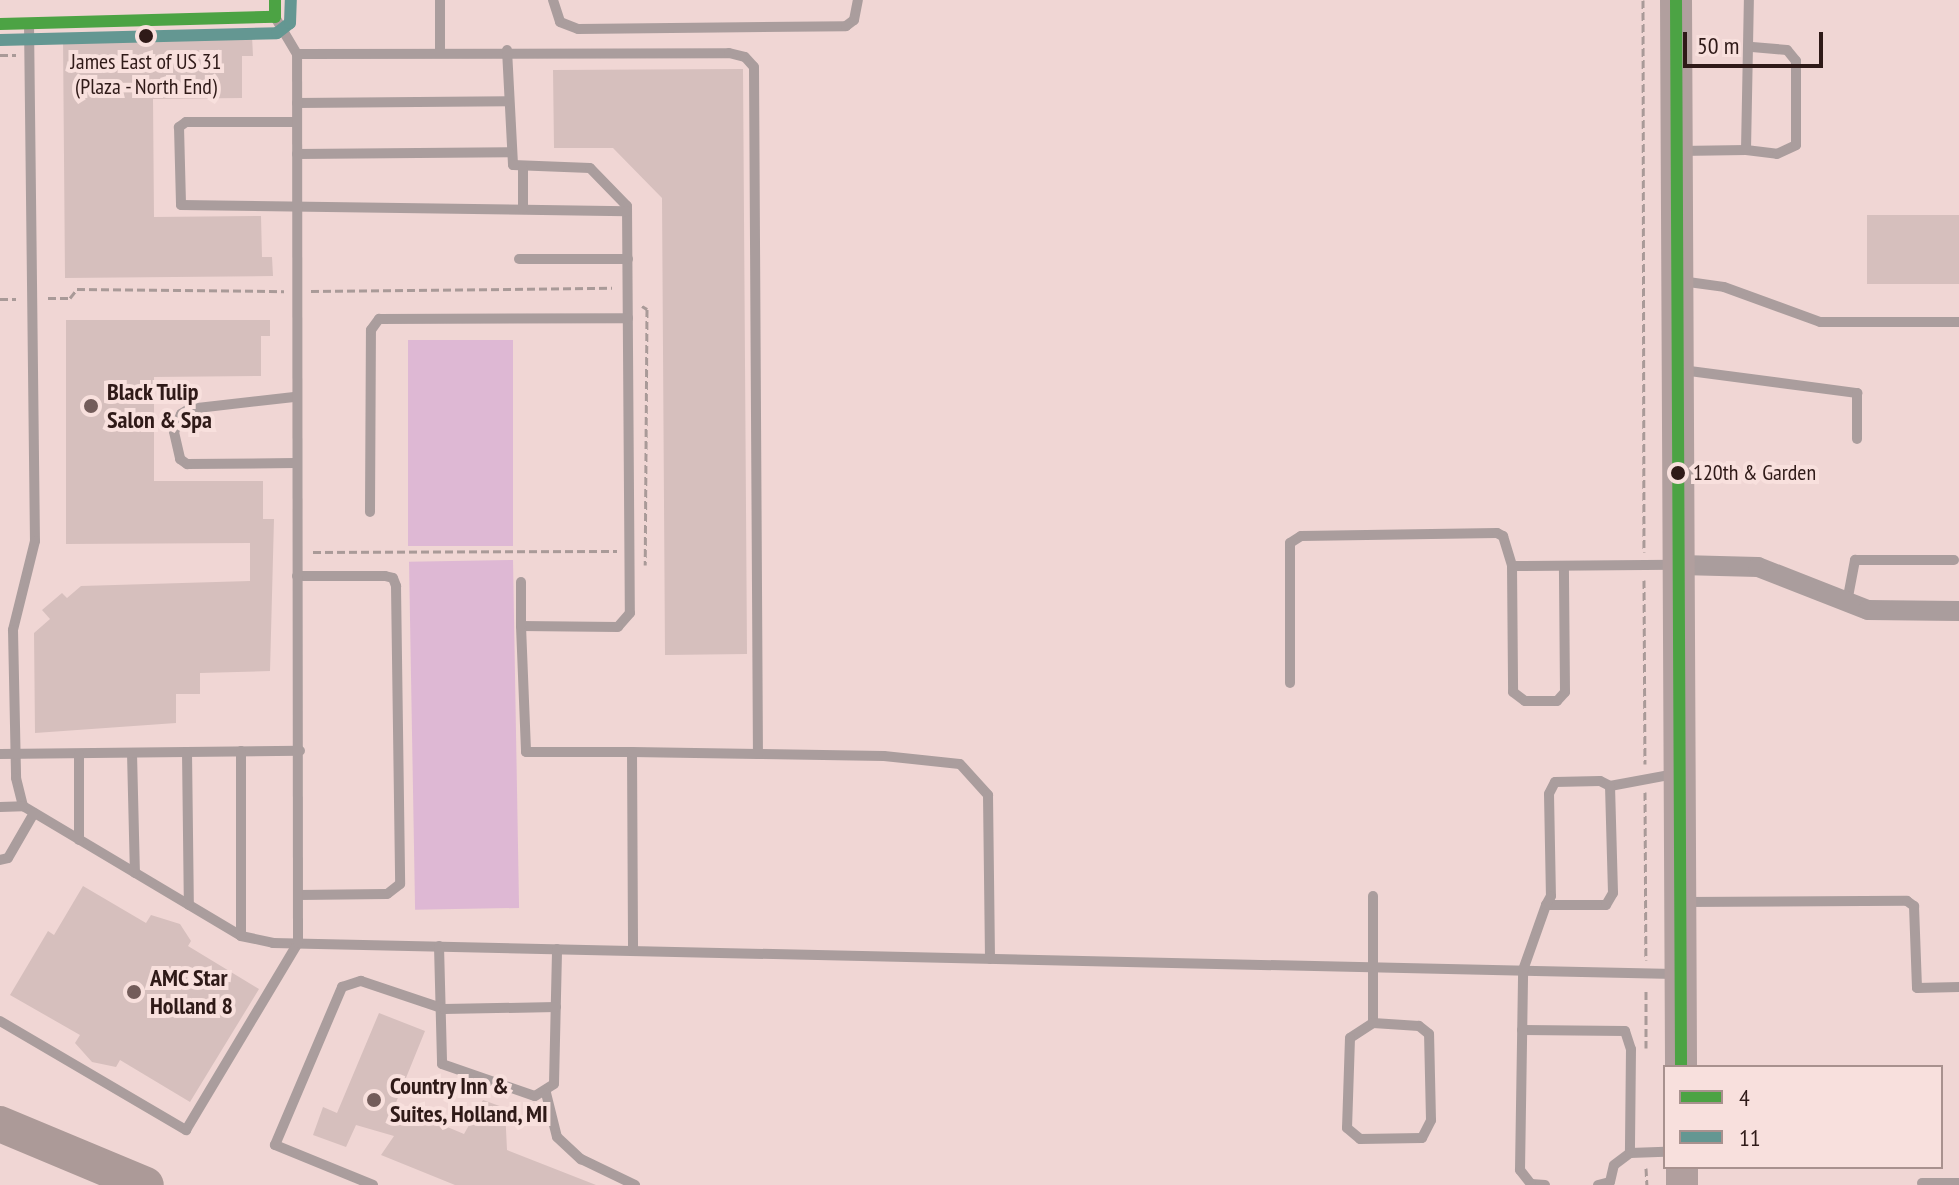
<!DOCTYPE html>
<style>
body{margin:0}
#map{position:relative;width:1959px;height:1185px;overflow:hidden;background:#f0d6d4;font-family:"PT Sans Narrow",sans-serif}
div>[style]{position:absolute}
.green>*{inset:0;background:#deb8d4;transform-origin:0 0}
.building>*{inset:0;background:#d6bfbd;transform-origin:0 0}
.path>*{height:3px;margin-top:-1.5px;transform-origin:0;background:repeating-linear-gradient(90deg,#a99a98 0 8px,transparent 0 12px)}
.lane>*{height:10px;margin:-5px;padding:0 5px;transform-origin:5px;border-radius:5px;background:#aa9d9d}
.street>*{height:20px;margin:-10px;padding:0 10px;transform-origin:10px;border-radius:10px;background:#aa9d9d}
.primary>*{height:32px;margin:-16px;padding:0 16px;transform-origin:16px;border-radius:16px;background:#b19f9e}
.highway>*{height:36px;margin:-18px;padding:0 18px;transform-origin:18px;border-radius:18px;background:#ac9a98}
.bus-1>*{height:12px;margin:-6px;padding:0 6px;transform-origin:6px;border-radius:6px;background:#4ca344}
.bus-2>*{height:12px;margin:-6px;padding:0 6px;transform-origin:6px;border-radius:6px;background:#649792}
.dots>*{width:22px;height:22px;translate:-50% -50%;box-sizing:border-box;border:4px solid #f8e0dd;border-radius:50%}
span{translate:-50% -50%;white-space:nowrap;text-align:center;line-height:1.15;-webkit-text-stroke:8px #f8e0dd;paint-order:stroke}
.bus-label{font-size:22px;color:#2f1a18}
.left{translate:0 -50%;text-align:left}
.poi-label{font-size:24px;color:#2f1a18;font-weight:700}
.legend{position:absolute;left:1663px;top:1065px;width:280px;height:104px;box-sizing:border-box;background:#f8e0dd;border:2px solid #a8918e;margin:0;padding:10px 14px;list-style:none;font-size:24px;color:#2f1a18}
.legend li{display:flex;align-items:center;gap:16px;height:40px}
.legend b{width:40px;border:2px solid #a8918e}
.scale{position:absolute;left:1683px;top:32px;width:140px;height:36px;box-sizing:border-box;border:4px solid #2f1a18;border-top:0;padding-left:10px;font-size:24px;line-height:28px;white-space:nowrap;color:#2f1a18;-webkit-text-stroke:6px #f8e0dd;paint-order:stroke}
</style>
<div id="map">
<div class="green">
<div style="left:513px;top:340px;width:206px;height:105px;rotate:90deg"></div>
<div style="left:513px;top:560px;width:348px;height:104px;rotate:89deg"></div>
</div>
<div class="building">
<div style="clip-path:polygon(252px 36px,253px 56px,242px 56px,242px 98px,153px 99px,154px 217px,261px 216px,262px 257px,272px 257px,273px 276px,65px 278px,63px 38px)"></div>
<div style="clip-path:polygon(743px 69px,747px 654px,665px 655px,662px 198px,613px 148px,554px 148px,553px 70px)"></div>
<div style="left:1959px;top:215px;width:69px;height:92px;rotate:90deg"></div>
<div style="clip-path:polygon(66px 320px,270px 320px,270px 336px,261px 336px,261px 376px,154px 377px,154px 481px,263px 481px,263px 519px,274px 519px,270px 671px,200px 673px,200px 694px,176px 694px,176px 723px,35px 733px,34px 633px,50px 619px,42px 610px,62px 593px,67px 598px,81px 586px,250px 581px,250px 543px,66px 544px)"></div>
<div style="clip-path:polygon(83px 886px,146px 923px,151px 915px,180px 924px,191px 941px,188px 946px,259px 989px,190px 1102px,120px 1060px,116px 1067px,92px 1062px,75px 1043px,80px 1035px,10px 995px,48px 931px,54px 935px)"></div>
<div style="clip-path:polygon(379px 1013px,425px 1031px,395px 1105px,464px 1134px,483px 1100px,505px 1108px,507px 1150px,596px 1185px,455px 1185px,381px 1155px,394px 1136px,356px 1125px,346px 1147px,313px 1135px,323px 1107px,337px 1113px)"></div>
</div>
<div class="path">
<div style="left:1643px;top:0;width:552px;rotate:89.9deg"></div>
<div style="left:0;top:55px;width:16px"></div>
<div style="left:311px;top:291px;width:301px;rotate:-0.6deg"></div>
<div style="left:48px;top:298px;width:22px"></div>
<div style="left:70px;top:298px;width:11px;rotate:-52deg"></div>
<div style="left:77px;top:289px;width:207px;rotate:0.6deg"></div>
<div style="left:0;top:299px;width:16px"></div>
<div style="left:642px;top:306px;width:6px;rotate:31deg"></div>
<div style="left:647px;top:309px;width:256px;rotate:90.4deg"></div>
<div style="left:313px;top:552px;width:304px;rotate:-0.2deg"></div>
<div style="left:1644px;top:580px;width:184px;rotate:89.7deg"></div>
<div style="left:1645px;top:792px;width:168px;rotate:89.7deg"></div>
<div style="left:1646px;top:1048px;width:60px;rotate:-90deg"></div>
<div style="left:1646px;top:1168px;width:17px;rotate:87deg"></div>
</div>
<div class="lane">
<div style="left:440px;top:0;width:52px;rotate:90deg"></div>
<div style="left:553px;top:0;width:23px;rotate:72deg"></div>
<div style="left:560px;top:22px;width:19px;rotate:21deg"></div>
<div style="left:578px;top:29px;width:268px;rotate:-0.6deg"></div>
<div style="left:846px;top:26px;width:10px;rotate:-37deg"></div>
<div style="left:854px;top:20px;width:20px;rotate:-79deg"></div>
<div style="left:275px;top:17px;width:43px;rotate:59.3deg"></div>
<div style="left:297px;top:54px;width:432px;rotate:-0.1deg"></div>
<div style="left:729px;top:53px;width:16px;rotate:14deg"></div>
<div style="left:745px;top:57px;width:13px;rotate:48deg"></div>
<div style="left:754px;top:67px;width:687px;rotate:89.67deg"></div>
<div style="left:758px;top:754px;width:126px;rotate:0.9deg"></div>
<div style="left:884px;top:756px;width:76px;rotate:6deg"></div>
<div style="left:960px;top:764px;width:42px;rotate:47.9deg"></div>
<div style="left:988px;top:795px;width:164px;rotate:89.3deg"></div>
<div style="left:29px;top:23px;width:518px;rotate:89.34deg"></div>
<div style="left:35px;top:541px;width:92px;rotate:103.9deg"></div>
<div style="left:13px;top:630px;width:148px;rotate:88.8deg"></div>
<div style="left:16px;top:778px;width:29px;rotate:76deg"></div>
<div style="left:23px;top:806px;width:254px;rotate:30.8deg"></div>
<div style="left:241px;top:936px;width:33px;rotate:12deg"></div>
<div style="left:273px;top:943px;width:1402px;rotate:1.27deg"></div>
<div style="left:0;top:24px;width:275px;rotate:-1.5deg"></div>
<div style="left:275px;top:17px;width:17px;rotate:-90deg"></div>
<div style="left:507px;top:50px;width:115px;rotate:87deg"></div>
<div style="left:513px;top:165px;width:77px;rotate:2.2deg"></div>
<div style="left:590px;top:168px;width:53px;rotate:45.8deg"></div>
<div style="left:627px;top:206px;width:407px;rotate:89.6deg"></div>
<div style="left:630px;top:613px;width:18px;rotate:131deg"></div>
<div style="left:618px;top:627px;width:97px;rotate:-179.4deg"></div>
<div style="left:521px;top:626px;width:126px;rotate:87.7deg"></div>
<div style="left:526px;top:752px;width:106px"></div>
<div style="left:632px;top:752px;width:195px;rotate:89.7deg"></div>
<div style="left:297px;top:103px;width:211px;rotate:-0.5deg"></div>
<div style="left:297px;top:122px;width:111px;rotate:180deg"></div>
<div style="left:186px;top:122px;width:9px;rotate:144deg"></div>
<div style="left:179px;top:127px;width:78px;rotate:88.5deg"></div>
<div style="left:181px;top:205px;width:446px;rotate:0.8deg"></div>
<div style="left:1746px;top:150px;width:31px;rotate:7deg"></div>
<div style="left:1777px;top:154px;width:21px;rotate:-25deg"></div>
<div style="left:1796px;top:145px;width:84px;rotate:-90deg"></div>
<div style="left:1796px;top:61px;width:14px;rotate:-129deg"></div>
<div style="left:1787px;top:50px;width:38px;rotate:-175deg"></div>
<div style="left:1680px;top:151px;width:66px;rotate:-0.9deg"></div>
<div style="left:1746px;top:150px;width:150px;rotate:-88.9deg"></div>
<div style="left:297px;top:154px;width:212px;rotate:-0.5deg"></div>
<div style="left:523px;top:209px;width:40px;rotate:-90deg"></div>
<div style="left:519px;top:259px;width:109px"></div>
<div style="left:1681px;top:281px;width:43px;rotate:7.9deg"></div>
<div style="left:1724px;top:287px;width:102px;rotate:20deg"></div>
<div style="left:1820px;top:322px;width:139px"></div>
<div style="left:1682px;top:370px;width:177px;rotate:7.5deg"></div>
<div style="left:1857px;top:393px;width:46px;rotate:90deg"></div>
<div style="left:294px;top:397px;width:106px;rotate:173.5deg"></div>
<div style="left:189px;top:409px;width:9px;rotate:148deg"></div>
<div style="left:181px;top:414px;width:19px;rotate:111deg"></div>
<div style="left:174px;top:432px;width:28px;rotate:77deg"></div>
<div style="left:180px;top:459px;width:9px;rotate:36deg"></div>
<div style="left:187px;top:464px;width:108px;rotate:-0.5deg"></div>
<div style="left:370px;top:512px;width:182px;rotate:-89.7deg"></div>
<div style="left:371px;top:330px;width:14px;rotate:-54deg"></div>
<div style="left:379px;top:319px;width:249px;rotate:-0.2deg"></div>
<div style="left:1512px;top:566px;width:126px;rotate:89.5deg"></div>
<div style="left:1513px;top:692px;width:15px;rotate:37deg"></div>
<div style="left:1525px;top:701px;width:32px"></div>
<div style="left:1557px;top:701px;width:12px;rotate:-48deg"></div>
<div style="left:1565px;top:692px;width:126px;rotate:-90.5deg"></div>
<div style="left:297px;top:576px;width:88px"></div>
<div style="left:385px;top:576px;width:8px;rotate:14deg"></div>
<div style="left:393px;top:578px;width:9px;rotate:69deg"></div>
<div style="left:396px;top:586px;width:298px;rotate:89.2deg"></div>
<div style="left:400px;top:884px;width:16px;rotate:142deg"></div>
<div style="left:387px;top:894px;width:88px;rotate:179.3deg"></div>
<div style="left:521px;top:582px;width:44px;rotate:90deg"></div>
<div style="left:1847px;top:602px;width:43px;rotate:-79.2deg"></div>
<div style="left:1855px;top:560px;width:99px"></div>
<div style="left:1290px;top:683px;width:140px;rotate:-90deg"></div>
<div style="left:1290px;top:543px;width:13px;rotate:-32deg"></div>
<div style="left:1301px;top:536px;width:196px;rotate:-0.9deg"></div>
<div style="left:1497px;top:533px;width:7px;rotate:27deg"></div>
<div style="left:1503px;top:536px;width:31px;rotate:73deg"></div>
<div style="left:1512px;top:566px;width:163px;rotate:-0.4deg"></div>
<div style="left:187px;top:752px;width:153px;rotate:89.3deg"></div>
<div style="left:632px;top:752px;width:126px;rotate:0.9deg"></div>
<div style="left:132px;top:753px;width:120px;rotate:88.6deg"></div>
<div style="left:0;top:754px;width:300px;rotate:-0.6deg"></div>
<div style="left:79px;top:754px;width:86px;rotate:90deg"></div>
<div style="left:1610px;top:786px;width:65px;rotate:-10.6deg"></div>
<div style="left:0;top:807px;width:23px;rotate:-2deg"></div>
<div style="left:0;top:860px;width:8px;rotate:-14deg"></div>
<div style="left:8px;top:858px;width:52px;rotate:-60deg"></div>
<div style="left:1373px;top:896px;width:127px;rotate:90deg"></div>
<div style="left:1373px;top:1023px;width:27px;rotate:147deg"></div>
<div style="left:1350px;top:1038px;width:90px;rotate:91.9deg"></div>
<div style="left:1347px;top:1128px;width:17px;rotate:40deg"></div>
<div style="left:1360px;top:1139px;width:62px;rotate:-0.9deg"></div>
<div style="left:1422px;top:1138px;width:20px;rotate:-63deg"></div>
<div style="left:1431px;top:1120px;width:86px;rotate:-91.3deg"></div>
<div style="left:1429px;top:1034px;width:13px;rotate:-141deg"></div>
<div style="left:1419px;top:1026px;width:46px;rotate:-176.3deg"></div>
<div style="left:1686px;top:902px;width:221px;rotate:-0.3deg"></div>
<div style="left:1907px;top:901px;width:9px;rotate:36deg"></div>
<div style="left:1914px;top:906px;width:82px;rotate:87.9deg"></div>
<div style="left:1917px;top:988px;width:42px;rotate:-1.4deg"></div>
<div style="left:241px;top:936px;width:185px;rotate:-90deg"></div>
<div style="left:439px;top:946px;width:118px;rotate:88.5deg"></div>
<div style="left:442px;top:1064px;width:98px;rotate:19deg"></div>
<div style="left:535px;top:1096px;width:22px;rotate:-32deg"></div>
<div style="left:554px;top:1084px;width:135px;rotate:-88.7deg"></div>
<div style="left:0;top:1021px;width:216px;rotate:30.4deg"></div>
<div style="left:186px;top:1130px;width:218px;rotate:-59.1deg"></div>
<div style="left:298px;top:943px;width:889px;rotate:-90.06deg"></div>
<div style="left:1522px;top:1030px;width:103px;rotate:0.6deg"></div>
<div style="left:1625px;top:1031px;width:19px;rotate:72deg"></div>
<div style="left:1631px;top:1049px;width:104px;rotate:90.6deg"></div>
<div style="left:546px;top:1093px;width:45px;rotate:76deg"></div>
<div style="left:557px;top:1137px;width:33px;rotate:43deg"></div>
<div style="left:581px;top:1159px;width:60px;rotate:25.7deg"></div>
<div style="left:1922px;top:1183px;width:37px"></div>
<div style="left:373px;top:1185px;width:106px;rotate:-157.8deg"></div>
<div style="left:275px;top:1145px;width:172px;rotate:-67deg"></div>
<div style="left:342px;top:987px;width:20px;rotate:-18deg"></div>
<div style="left:361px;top:981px;width:88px;rotate:18.6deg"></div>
<div style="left:444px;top:1009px;width:112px;rotate:-1deg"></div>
<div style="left:1545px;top:1185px;width:14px;rotate:-176deg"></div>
<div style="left:1531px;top:1184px;width:18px;rotate:-128deg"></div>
<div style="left:1520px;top:1170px;width:200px;rotate:-89.1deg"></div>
<div style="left:1523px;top:970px;width:69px;rotate:-70.5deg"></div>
<div style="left:1546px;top:905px;width:60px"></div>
<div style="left:1606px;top:905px;width:14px;rotate:-60deg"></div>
<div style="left:1613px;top:893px;width:107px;rotate:-91.6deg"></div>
<div style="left:1610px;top:786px;width:11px;rotate:-153deg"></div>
<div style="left:1600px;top:781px;width:45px;rotate:178.7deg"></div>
<div style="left:1555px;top:782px;width:13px;rotate:117deg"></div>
<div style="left:1549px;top:794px;width:102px;rotate:88.9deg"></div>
<div style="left:1551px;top:896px;width:10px;rotate:119deg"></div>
<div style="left:1598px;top:1185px;width:12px;rotate:-14deg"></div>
<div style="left:1610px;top:1182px;width:17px;rotate:-77deg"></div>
<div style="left:1614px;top:1165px;width:20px;rotate:-37deg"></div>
<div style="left:1630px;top:1153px;width:35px;rotate:-2deg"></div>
</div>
<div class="street">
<div style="left:1681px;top:565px;width:77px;rotate:1.5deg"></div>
<div style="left:1758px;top:567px;width:118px;rotate:21.4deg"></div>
<div style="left:1868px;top:610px;width:91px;rotate:0.6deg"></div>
</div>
<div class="primary">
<div style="left:1676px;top:0;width:1067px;rotate:89.73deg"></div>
<div style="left:1682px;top:1167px;width:18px;rotate:90deg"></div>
</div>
<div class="highway">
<div style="left:0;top:1124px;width:158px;rotate:22.7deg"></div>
</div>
<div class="bus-1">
<div style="left:1676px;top:0;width:1067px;rotate:89.73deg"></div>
<div style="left:0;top:24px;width:275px;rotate:-1.5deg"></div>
<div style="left:275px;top:17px;width:17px;rotate:-90deg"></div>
</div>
<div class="bus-2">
<div style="left:0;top:40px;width:277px;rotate:-1.4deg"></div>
<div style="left:277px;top:33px;width:16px;rotate:-38deg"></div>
<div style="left:290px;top:23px;width:23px;rotate:-88deg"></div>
</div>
<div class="dots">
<div style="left:146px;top:36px;background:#2f1a18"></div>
<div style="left:91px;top:406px;background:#735c5a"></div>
<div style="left:1678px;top:473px;background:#2f1a18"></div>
<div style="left:134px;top:992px;background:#735c5a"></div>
<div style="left:374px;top:1100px;background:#735c5a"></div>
</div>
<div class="bus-label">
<span style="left:146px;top:74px">James East of US 31<br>(Plaza - North End)</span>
<span class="left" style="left:1693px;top:473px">120th &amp; Garden</span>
</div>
<div class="poi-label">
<span class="left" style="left:107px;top:406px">Black Tulip<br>Salon &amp; Spa</span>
<span class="left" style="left:150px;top:992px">AMC Star<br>Holland 8</span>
<span class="left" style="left:390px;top:1100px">Country Inn &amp;<br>Suites, Holland, MI</span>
</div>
<ul class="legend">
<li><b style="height:10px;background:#4ca344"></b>4</li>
<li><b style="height:10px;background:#649792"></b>11</li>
</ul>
<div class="scale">50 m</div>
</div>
